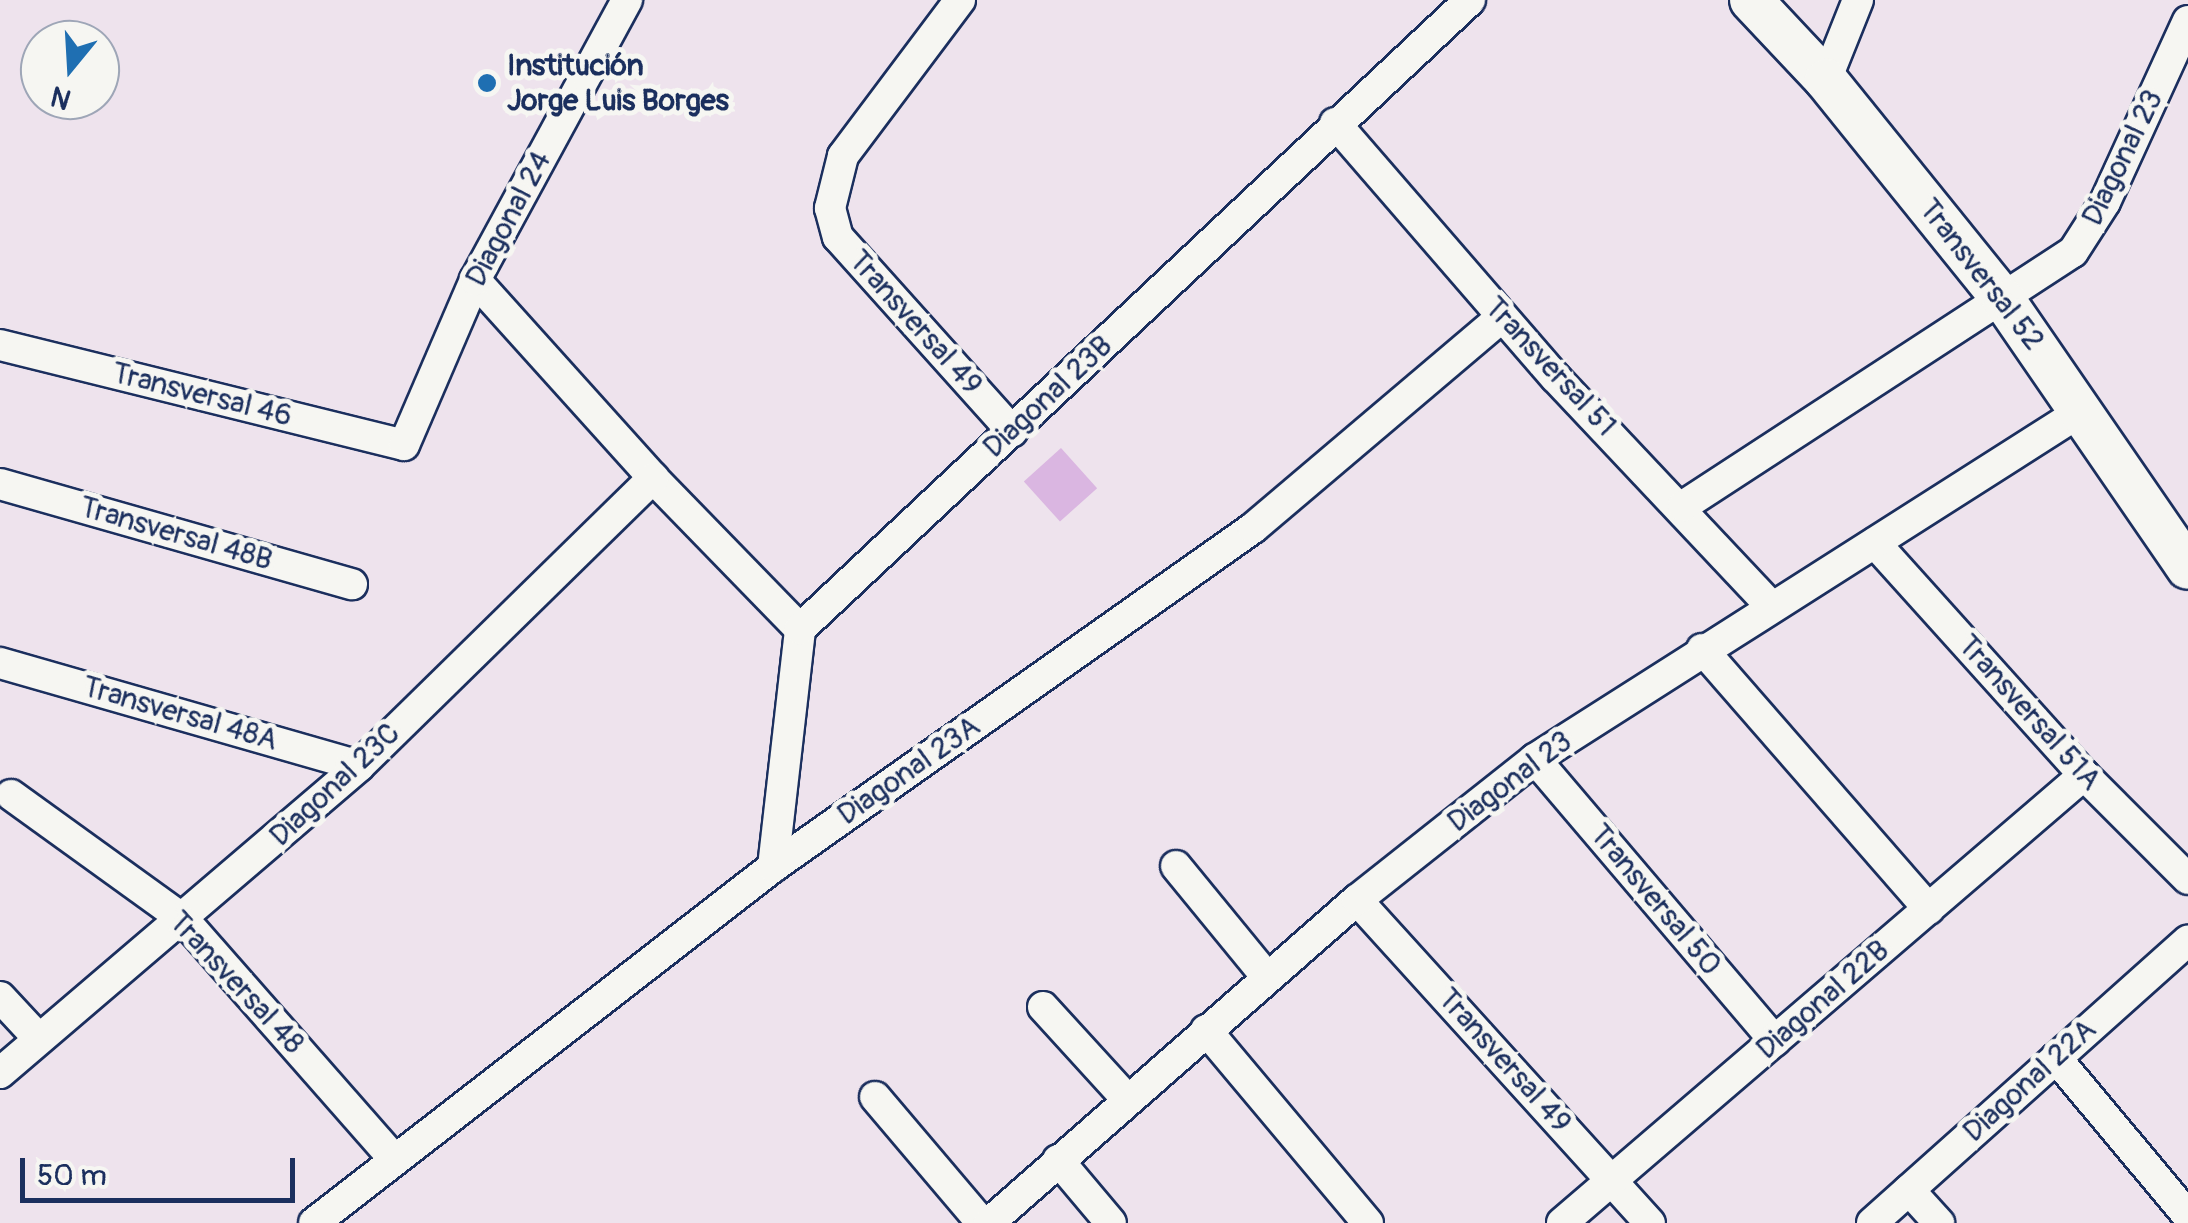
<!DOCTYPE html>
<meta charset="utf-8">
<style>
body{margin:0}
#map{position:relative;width:2188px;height:1223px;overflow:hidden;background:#eee3ed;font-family:Pangolin,sans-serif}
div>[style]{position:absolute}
.building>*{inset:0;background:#dab6e1;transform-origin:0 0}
.roads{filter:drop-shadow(2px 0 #1b2f5e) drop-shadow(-2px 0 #1b2f5e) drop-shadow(0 2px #1b2f5e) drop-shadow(0 -2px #1b2f5e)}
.street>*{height:30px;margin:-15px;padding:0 15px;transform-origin:15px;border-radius:15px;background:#f6f6f2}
.secondary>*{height:42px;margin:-21px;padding:0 21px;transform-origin:21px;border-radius:21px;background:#f6f6f2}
.dots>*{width:28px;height:28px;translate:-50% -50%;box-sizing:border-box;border:5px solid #f6f6f2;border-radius:50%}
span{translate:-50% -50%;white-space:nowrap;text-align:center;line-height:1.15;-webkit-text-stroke:10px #f6f6f2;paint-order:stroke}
.poi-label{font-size:30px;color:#1b2f5e;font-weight:700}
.left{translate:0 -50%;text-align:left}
.street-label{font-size:30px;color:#1b2f5e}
.north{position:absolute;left:20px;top:20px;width:100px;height:100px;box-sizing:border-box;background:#f6f6f2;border:2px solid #9ea6b7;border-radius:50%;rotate:198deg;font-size:28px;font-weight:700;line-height:40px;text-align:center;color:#1b2f5e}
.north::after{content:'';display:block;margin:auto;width:35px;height:45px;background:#1f6fb2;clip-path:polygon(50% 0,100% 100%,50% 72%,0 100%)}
.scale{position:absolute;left:20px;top:1158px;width:275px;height:45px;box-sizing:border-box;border:5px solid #1b2f5e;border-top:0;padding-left:12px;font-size:30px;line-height:35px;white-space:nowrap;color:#1b2f5e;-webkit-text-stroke:8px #f6f6f2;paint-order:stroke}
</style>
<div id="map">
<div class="building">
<div style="left:1061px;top:448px;width:54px;height:50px;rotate:48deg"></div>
</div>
<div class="roads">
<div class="street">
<div style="left:960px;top:0;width:195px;rotate:126.9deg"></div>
<div style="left:843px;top:156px;width:54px;rotate:104deg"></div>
<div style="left:830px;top:208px;width:30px;rotate:75deg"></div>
<div style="left:838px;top:237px;width:261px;rotate:48.1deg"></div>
<div style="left:1826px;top:80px;width:86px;rotate:-68.2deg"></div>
<div style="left:1335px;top:123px;width:337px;rotate:49.1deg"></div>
<div style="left:1556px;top:378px;width:312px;rotate:46.7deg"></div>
<div style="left:475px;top:280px;width:266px;rotate:48deg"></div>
<div style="left:653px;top:478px;width:211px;rotate:45.8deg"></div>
<div style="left:0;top:345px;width:416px;rotate:13.9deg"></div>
<div style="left:404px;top:445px;width:180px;rotate:-66.7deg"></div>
<div style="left:475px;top:280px;width:319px;rotate:-61.5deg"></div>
<div style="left:0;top:484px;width:366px;rotate:15.9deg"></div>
<div style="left:1683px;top:506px;width:465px;rotate:-33.1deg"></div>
<div style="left:2073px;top:252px;width:59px;rotate:-57.4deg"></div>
<div style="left:2105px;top:202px;width:199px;rotate:-65.4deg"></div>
<div style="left:1875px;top:543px;width:312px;rotate:48deg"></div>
<div style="left:2084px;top:775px;width:147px;rotate:45deg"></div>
<div style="left:1702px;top:649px;width:345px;rotate:48.9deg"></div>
<div style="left:0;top:663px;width:373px;rotate:16deg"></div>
<div style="left:1535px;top:759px;width:370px;rotate:49.6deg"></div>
<div style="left:11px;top:795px;width:213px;rotate:35.8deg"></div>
<div style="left:184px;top:920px;width:317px;rotate:48.7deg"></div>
<div style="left:1176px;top:866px;width:144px;rotate:50.7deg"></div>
<div style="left:773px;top:867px;width:240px;rotate:-83.5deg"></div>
<div style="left:800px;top:629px;width:919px;rotate:-43.19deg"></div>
<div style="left:1357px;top:900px;width:436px;rotate:47.8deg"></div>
<div style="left:0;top:997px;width:57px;rotate:47.1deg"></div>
<div style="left:1043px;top:1007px;width:125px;rotate:47.6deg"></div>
<div style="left:1206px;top:1030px;width:252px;rotate:50deg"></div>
<div style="left:2056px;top:1058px;width:206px;rotate:50.1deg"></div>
<div style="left:0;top:1073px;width:472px;rotate:-40.5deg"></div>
<div style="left:359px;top:766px;width:412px;rotate:-44.4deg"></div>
<div style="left:875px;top:1097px;width:165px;rotate:49.7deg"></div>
<div style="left:1058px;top:1160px;width:82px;rotate:49.9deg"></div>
<div style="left:1909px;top:1190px;width:45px;rotate:47.7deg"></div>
<div style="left:314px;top:1223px;width:581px;rotate:-37.8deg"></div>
<div style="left:773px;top:867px;width:588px;rotate:-35.23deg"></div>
<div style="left:1253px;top:528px;width:326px;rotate:-40.3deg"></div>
<div style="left:989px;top:1223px;width:490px;rotate:-41.3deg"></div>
<div style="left:1357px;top:900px;width:227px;rotate:-38.4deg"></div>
<div style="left:1535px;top:759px;width:650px;rotate:-32.49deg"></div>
<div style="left:1562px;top:1223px;width:688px;rotate:-40.64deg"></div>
<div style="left:1872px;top:1223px;width:424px;rotate:-41.8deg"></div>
</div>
<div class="secondary">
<div style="left:1751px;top:0;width:110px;rotate:46.8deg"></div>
<div style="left:1826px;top:80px;width:282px;rotate:51.1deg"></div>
<div style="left:2003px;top:299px;width:326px;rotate:55.5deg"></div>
</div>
</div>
<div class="dots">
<div style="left:487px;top:83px;background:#1f6fb2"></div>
</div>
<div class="poi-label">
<span class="left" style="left:507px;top:83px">Institución<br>Jorge Luis Borges</span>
</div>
<div class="street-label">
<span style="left:2123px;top:158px;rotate:-64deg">Diagonal 23</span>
<span style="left:509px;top:219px;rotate:-62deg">Diagonal 24</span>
<span style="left:1981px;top:275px;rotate:52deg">Transversal 52</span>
<span style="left:915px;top:323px;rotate:48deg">Transversal 49</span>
<span style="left:1550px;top:367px;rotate:47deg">Transversal 51</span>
<span style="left:202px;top:395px;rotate:14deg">Transversal 46</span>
<span style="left:1048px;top:397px;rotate:-43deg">Diagonal 23B</span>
<span style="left:176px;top:534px;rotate:16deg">Transversal 48B</span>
<span style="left:2029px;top:713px;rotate:48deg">Transversal 51A</span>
<span style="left:180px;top:714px;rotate:16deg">Transversal 48A</span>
<span style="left:909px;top:771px;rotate:-35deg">Diagonal 23A</span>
<span style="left:1510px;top:782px;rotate:-37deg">Diagonal 23</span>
<span style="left:335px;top:785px;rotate:-43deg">Diagonal 23C</span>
<span style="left:1655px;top:900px;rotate:50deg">Transversal 50</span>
<span style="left:236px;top:983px;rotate:47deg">Transversal 48</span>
<span style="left:1823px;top:1000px;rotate:-41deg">Diagonal 22B</span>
<span style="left:1504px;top:1061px;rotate:48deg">Transversal 49</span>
<span style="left:2030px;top:1081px;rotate:-42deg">Diagonal 22A</span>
</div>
<div class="north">N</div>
<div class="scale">50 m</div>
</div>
